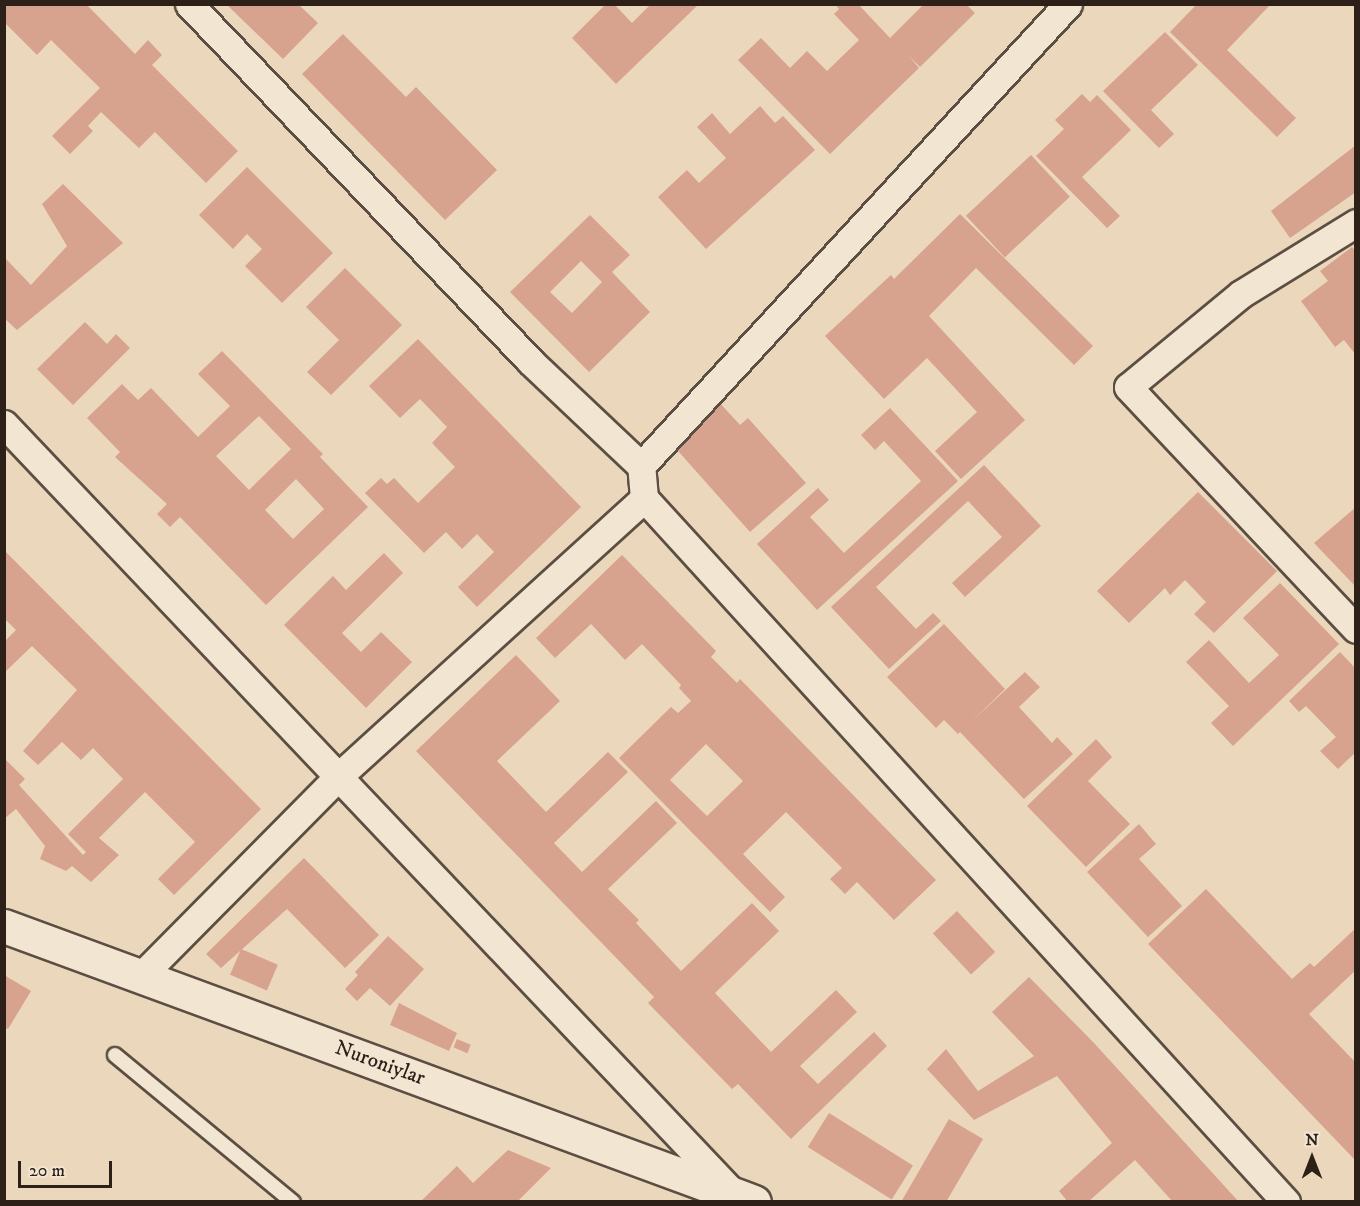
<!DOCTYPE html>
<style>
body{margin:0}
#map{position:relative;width:1360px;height:1206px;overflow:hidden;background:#ebd8bc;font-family:"IM FELL DW Pica",serif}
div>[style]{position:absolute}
.building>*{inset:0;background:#d7a28e;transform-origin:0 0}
.roads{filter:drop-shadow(2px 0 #5c4e42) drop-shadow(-2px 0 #5c4e42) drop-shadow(0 2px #5c4e42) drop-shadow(0 -2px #5c4e42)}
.service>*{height:14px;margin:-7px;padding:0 7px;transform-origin:7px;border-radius:7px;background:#f2e6d3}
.minor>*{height:27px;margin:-13.5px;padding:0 13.5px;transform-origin:13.5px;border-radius:13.5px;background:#f2e6d3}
.secondary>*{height:33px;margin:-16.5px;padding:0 16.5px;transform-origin:16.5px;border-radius:16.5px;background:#f2e6d3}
span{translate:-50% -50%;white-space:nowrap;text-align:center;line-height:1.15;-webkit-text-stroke:6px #f2e6d3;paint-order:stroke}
.street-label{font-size:21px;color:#2c2019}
.frame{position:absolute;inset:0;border:6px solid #2c2019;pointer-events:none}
.north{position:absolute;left:1282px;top:1128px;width:60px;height:60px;-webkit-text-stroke:4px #f2e6d3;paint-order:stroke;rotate:0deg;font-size:16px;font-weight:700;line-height:24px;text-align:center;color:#2c2019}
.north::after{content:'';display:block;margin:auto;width:21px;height:27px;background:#2c2019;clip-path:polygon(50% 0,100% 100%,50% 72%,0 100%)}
.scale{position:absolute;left:18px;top:1161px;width:94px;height:27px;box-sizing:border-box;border:3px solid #2c2019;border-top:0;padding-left:8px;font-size:18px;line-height:21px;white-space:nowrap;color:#2c2019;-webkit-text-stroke:4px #f2e6d3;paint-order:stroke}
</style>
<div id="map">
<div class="building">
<div style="clip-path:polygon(4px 4px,86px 4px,135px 54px,148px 40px,162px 55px,152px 65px,238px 151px,206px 183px,155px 132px,139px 148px,101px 112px,88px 126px,93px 131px,70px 154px,52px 136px,100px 88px,51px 40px,37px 55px,4px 22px)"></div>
<div style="clip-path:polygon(226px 4px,298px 4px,318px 23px,283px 59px)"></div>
<div style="clip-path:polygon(606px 4px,614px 4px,632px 23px,651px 4px,699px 4px,616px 84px,572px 38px)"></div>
<div style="clip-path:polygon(835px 4px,858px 4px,890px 38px,924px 4px,966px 4px,975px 13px,920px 67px,909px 56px,919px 68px,830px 154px,738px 60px,761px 38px,790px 68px,807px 51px,827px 71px,859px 40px,834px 14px,839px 9px)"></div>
<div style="clip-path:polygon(1197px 4px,1271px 4px,1227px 50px,1296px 118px,1277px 137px,1170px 32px)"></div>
<div style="clip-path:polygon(1165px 32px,1198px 65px,1151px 110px,1174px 134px,1159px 148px,1103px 91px)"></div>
<div style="clip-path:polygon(343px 34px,406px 97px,416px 87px,497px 170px,445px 220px,302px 74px)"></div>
<div style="clip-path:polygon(1082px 94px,1090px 102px,1097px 95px,1131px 130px,1082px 177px,1120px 216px,1107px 228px,1036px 156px,1064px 129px,1055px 120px)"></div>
<div style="clip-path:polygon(760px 106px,775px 123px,783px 116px,815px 150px,706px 249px,658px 197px,687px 170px,699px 183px,726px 158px,697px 127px,712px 113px,730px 134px)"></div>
<div style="clip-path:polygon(1356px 145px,1356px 192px,1290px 238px,1271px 211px)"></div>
<div style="left:1031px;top:155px;width:57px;height:89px;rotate:47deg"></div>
<div style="clip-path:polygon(247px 167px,333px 253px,282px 303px,245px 266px,262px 249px,247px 234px,233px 249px,199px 215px)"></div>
<div style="clip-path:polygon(63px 184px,123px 243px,17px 330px,4px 318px,4px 257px,31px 285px,67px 246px,42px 204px)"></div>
<div style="clip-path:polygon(960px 214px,1093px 346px,1074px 365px,976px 268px,929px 316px,1025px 420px,961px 479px,935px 451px,977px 412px,927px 358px,884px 399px,825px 336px,891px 275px,894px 279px)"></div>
<div style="clip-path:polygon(evenodd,590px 215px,630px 255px,612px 272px,650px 312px,589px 372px,510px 292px,590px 215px,581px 261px,602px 282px,572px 313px,550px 292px,581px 261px)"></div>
<div style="clip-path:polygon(1352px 247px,1356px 252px,1356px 355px,1344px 340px,1335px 347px,1301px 301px,1328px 281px,1320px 271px)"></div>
<div style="clip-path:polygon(345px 268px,402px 325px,331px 395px,307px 372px,339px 340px,306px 307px)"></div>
<div style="clip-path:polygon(85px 322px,107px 344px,116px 334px,130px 348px,73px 405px,37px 369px)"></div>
<div style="clip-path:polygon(418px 339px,581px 507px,477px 607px,458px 587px,494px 552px,477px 534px,462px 549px,446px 532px,424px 553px,365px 493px,381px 478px,387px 484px,394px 478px,418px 503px,455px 467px,432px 443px,447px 427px,420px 399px,400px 418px,369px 386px)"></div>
<div style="clip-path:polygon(evenodd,222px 351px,323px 454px,320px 457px,368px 507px,266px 605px,180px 517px,170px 527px,157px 514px,167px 504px,115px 457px,120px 452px,87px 418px,122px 384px,138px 400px,151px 388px,198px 437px,230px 406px,198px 374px,222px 351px,259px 416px,291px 449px,249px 490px,216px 456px,259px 416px,222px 351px,296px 479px,324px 509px,293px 539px,265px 510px,296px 479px)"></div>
<div style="clip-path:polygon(718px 401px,740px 425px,748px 418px,806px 483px,750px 532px,671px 443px)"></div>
<div style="clip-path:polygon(890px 408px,958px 481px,817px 610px,757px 544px,818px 488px,829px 500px,810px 517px,844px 553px,921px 481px,884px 441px,875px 450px,861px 435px)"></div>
<div style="clip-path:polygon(984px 465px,1041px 526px,965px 597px,952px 583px,1002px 537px,968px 501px,876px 587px,916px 629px,933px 613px,941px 621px,889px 669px,831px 607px)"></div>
<div style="clip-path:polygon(1198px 492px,1277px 571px,1214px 633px,1194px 614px,1206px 602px,1185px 580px,1170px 595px,1165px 588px,1129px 623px,1097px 591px)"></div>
<div style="clip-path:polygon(1356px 507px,1356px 587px,1314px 543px)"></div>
<div style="clip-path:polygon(4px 550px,261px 809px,174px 895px,158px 879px,195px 842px,145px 792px,99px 838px,119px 855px,91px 882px,72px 866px,66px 871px,40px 859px,45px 846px,16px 809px,4px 819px,4px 758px,25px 779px,19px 785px,83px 855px,86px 852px,68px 834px,123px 779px,93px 748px,81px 760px,62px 742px,38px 765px,23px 751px,77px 690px,32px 646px,4px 673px,4px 642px,16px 630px,4px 618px)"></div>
<div style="clip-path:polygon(384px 553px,403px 573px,342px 633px,361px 652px,381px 632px,412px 662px,366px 708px,284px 625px,333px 576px,346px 590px)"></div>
<div style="clip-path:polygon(evenodd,622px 555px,716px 651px,711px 657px,737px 683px,740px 679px,936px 880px,894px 920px,857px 882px,845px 894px,830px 879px,842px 868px,786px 812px,743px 854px,785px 897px,770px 912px,619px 758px,671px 707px,678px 713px,691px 701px,679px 688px,681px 685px,642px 644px,625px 660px,591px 624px,555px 658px,536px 638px,622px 555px,706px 744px,743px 781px,707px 816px,670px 780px,706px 744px)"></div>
<div style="clip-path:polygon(1280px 583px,1339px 644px,1233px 746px,1211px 723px,1229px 706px,1186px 662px,1209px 640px,1249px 683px,1279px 655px,1243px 618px)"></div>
<div style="clip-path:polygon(944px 624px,1005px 689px,971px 722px,1025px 672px,1040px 687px,1019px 707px,1052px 743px,1057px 737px,1073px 754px,1024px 799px,960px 732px,958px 734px,944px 720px,936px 728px,887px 677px)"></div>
<div style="clip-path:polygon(1340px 652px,1356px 669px,1356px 752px,1338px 769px,1320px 751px,1336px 737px,1306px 706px,1299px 712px,1289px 701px)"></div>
<div style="clip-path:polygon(516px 655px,560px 701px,497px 761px,546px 812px,608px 752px,628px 772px,554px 843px,582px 872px,656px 801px,677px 823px,608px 889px,639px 920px,636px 923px,681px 971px,752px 903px,779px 931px,715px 993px,771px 1052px,836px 990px,857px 1012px,800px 1066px,818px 1084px,874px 1032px,887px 1046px,791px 1139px,738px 1084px,732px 1089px,648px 1003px,654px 997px,416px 751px)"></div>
<div style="clip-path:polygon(1096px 739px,1112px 757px,1088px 781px,1130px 824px,1086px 867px,1027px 806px)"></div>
<div style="clip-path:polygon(1139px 824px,1156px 844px,1139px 859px,1182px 906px,1148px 937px,1087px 872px)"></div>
<div style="clip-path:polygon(304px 858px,379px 935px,345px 968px,287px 909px,221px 968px,206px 954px)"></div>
<div style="clip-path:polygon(1206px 889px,1292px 979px,1310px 963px,1314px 967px,1356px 928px,1356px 970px,1309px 1014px,1356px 1063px,1356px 1161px,1148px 944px)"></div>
<div style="left:957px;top:911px;width:56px;height:33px;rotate:47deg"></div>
<div style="clip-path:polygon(388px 936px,424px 969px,390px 1006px,370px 988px,357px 1001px,345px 989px,358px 975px,355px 972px)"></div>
<div style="left:241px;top:949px;width:40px;height:28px;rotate:23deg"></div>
<div style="clip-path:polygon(4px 975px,31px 991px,8px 1029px,4px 1027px)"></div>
<div style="clip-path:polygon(1029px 977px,1094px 1043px,1239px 1202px,1173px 1202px,1135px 1160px,1088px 1202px,1068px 1202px,1059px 1191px,1112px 1143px,1057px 1076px,974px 1120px,927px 1069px,946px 1049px,978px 1091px,1034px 1056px,992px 1012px)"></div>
<div style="clip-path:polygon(399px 1003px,457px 1033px,449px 1051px,390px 1025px)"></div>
<div style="left:457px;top:1039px;width:15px;height:9px;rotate:23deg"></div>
<div style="left:829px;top:1113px;width:99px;height:40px;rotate:32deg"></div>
<div style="clip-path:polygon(949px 1119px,983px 1139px,946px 1202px,901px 1202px)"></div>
<div style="clip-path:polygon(508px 1150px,551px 1168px,517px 1202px,420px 1202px,457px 1166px,473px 1183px)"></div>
</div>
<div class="roads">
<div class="service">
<div style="left:115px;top:1055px;width:231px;rotate:39.6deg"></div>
</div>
<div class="minor">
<div style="left:189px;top:4px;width:494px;rotate:46.3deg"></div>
<div style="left:530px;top:361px;width:153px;rotate:43.4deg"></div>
<div style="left:1356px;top:223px;width:135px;rotate:148.3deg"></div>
<div style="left:1241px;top:294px;width:146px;rotate:140.5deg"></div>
<div style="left:1128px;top:387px;width:332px;rotate:46.7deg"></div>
<div style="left:4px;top:424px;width:1061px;rotate:46.53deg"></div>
<div style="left:644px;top:498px;width:953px;rotate:47.64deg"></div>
<div style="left:141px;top:976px;width:283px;rotate:-45.3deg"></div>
<div style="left:340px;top:775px;width:411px;rotate:-42.3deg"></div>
<div style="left:644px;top:498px;width:32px;rotate:-95deg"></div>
<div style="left:641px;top:466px;width:629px;rotate:-47.25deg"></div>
</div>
<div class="secondary">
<div style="left:4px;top:926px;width:799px;rotate:20.2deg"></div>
</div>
</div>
<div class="street-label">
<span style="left:380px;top:1063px;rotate:20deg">Nuroniylar</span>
</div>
<div class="frame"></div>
<div class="north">N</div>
<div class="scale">20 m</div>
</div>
